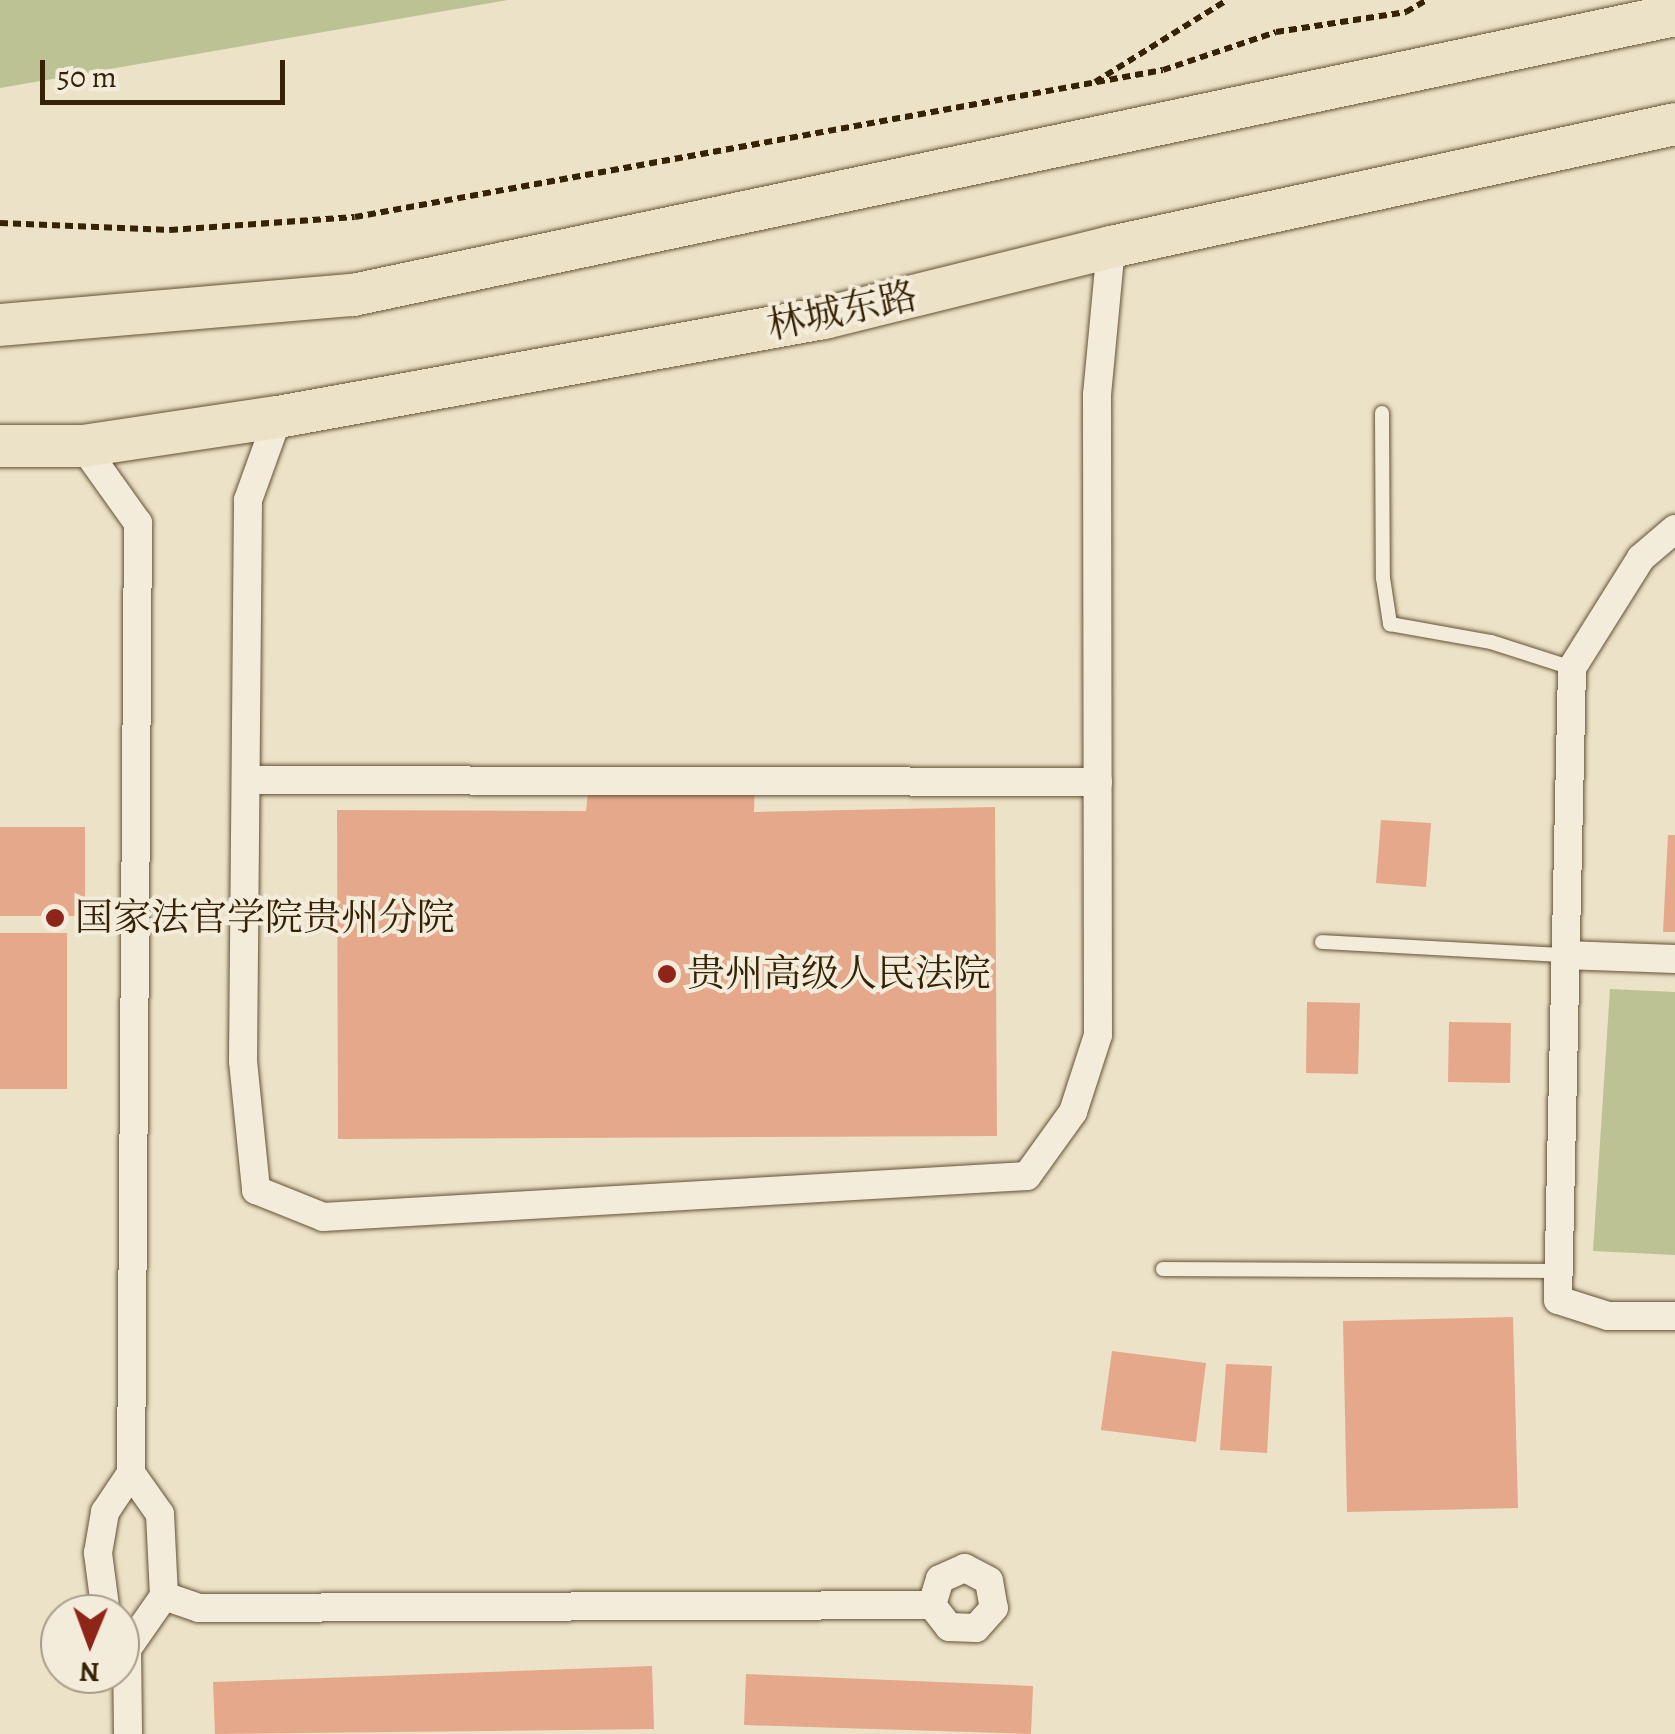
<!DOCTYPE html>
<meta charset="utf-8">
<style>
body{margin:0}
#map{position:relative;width:1675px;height:1734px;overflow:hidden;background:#ece2c8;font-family:Alegreya,"Noto Serif SC",serif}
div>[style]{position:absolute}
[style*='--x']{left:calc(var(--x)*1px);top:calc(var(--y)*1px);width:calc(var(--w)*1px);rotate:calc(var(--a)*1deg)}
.green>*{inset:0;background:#bcc293}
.building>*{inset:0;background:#e5a88b}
.path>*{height:6px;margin-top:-3px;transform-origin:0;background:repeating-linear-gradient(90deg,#362306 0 8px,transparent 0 13px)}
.roads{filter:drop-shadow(0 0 2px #645336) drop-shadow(0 0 2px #645336)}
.service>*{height:14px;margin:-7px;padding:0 7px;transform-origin:7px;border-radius:7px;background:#f3ecdb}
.minor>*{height:28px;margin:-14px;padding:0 14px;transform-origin:14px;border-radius:14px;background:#f3ecdb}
.primary>*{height:42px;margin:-21px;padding:0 21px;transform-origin:21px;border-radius:21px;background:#ece2c8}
.dots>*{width:28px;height:28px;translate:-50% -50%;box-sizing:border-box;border:5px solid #f3ecdb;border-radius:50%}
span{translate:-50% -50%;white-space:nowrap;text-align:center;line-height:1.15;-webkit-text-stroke:8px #f3ecdb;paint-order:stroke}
.street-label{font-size:38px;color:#362306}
.poi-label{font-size:38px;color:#362306}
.left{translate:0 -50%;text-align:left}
.north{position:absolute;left:40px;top:1594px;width:100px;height:100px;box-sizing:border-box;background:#f3ecdb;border:2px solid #a79c86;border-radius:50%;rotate:181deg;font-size:28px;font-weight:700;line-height:40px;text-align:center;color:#362306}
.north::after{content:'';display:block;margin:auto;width:35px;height:45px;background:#8f2418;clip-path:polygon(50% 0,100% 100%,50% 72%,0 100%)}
.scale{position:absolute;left:40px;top:60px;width:245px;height:45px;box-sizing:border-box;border:5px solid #362306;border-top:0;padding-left:12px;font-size:30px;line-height:35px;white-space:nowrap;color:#362306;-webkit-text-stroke:8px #f3ecdb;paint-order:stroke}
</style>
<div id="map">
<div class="green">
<i style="clip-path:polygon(0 0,508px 0,0 88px)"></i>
<i style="clip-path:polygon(1610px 989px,1675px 992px,1675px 1255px,1593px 1251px)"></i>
</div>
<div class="building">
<i style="clip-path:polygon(590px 774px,755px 776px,754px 812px,995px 807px,997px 1136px,338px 1139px,337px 810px,586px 811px)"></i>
<i style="clip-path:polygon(1381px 820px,1431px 823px,1426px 887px,1376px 883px)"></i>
<i style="clip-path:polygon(0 827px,85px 827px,85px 916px,0 916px)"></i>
<i style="clip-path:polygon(1668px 835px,1675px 835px,1675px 932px,1663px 932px)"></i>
<i style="clip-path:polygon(0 933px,67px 933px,67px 1089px,0 1089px)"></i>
<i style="clip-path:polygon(1307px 1002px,1360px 1003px,1358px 1074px,1306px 1073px)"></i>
<i style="clip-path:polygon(1449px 1022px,1511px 1023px,1510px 1083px,1448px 1082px)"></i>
<i style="clip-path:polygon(1513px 1317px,1518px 1508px,1347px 1512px,1343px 1321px)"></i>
<i style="clip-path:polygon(1112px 1351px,1206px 1363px,1196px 1442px,1101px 1430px)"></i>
<i style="clip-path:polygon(1226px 1364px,1272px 1366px,1267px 1453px,1220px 1450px)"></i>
<i style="clip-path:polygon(652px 1666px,654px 1729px,215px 1734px,213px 1682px)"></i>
<i style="clip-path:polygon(746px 1674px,1033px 1686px,1031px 1734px,744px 1725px)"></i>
</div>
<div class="path">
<i style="--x:1095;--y:82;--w:155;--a:-31.8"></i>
<i style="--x:0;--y:223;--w:170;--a:2.4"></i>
<i style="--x:170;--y:230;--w:185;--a:-4"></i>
<i style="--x:355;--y:217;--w:821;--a:-10.31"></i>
<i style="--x:1163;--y:70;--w:119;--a:-18.6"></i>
<i style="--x:1276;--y:32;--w:132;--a:-8.7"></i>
<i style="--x:1406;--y:12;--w:24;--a:-30"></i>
</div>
<div class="roads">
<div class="service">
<i style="--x:1382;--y:413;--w:165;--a:89.7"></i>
<i style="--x:1383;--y:578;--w:47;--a:81.3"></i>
<i style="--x:1390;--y:624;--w:103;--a:10.1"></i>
<i style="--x:1491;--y:642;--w:85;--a:17.8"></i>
<i style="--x:1322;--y:942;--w:242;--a:3.1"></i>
<i style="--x:1163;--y:1269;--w:396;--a:0.3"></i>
</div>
<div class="minor">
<i style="--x:278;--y:417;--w:88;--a:109.9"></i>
<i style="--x:248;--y:500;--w:561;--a:90.51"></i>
<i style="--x:243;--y:1061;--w:130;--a:84.2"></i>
<i style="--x:256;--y:1190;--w:72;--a:21.9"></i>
<i style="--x:323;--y:1217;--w:705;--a:-3.33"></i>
<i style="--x:1027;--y:1176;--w:79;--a:-54.3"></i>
<i style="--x:1073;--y:1112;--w:81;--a:-72"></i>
<i style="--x:1098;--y:1035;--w:640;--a:-90.09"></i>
<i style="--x:1097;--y:395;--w:149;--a:-84.6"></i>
<i style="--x:83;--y:446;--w:95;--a:54.5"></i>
<i style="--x:138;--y:523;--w:950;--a:90.42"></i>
<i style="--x:1675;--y:529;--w:45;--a:139.5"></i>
<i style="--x:1641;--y:558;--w:130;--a:122.1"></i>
<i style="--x:1572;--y:668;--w:632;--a:91.27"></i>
<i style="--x:1558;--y:1300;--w:52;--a:17.7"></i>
<i style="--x:1608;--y:1316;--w:67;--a:0"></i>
<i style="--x:246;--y:780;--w:852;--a:0.13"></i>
<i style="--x:1564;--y:955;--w:111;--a:2.1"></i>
<i style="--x:965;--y:1568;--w:27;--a:28"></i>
<i style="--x:989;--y:1581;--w:27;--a:80"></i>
<i style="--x:994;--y:1608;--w:27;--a:132"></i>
<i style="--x:976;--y:1628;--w:27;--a:-178"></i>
<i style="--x:949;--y:1627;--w:28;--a:-128"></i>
<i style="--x:932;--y:1605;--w:27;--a:-73"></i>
<i style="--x:940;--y:1579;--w:27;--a:-24"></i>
<i style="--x:164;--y:1596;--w:37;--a:19"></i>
<i style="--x:199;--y:1608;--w:733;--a:-0.23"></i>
<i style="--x:106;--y:1614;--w:62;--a:-97.5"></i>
<i style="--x:98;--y:1553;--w:42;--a:-80.3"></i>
<i style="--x:105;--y:1512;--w:47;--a:-56.3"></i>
<i style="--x:131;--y:1473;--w:50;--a:54.7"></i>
<i style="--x:160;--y:1514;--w:82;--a:87.2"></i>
<i style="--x:164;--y:1596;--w:65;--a:124.9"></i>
<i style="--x:120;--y:1637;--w:14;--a:60"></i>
<i style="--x:127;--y:1649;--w:85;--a:89.3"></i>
</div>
<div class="primary">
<i style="--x:0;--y:325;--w:354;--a:-4.9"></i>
<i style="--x:353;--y:295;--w:1351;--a:-11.96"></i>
<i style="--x:0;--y:446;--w:83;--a:0"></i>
<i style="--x:83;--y:446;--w:197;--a:-8.5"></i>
<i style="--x:278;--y:417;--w:555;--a:-10.28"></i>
<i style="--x:824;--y:318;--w:296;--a:-13.9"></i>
<i style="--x:1111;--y:247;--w:577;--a:-12.3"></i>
</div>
</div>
<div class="dots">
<i style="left:55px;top:918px;background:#8f2418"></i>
<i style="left:667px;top:974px;background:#8f2418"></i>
</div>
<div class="street-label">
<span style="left:842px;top:311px;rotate:-12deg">林城东路</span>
</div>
<div class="poi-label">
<span class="left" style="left:75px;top:918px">国家法官学院贵州分院</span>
<span class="left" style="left:687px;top:974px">贵州高级人民法院</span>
</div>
<div class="north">N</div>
<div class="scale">50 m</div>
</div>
